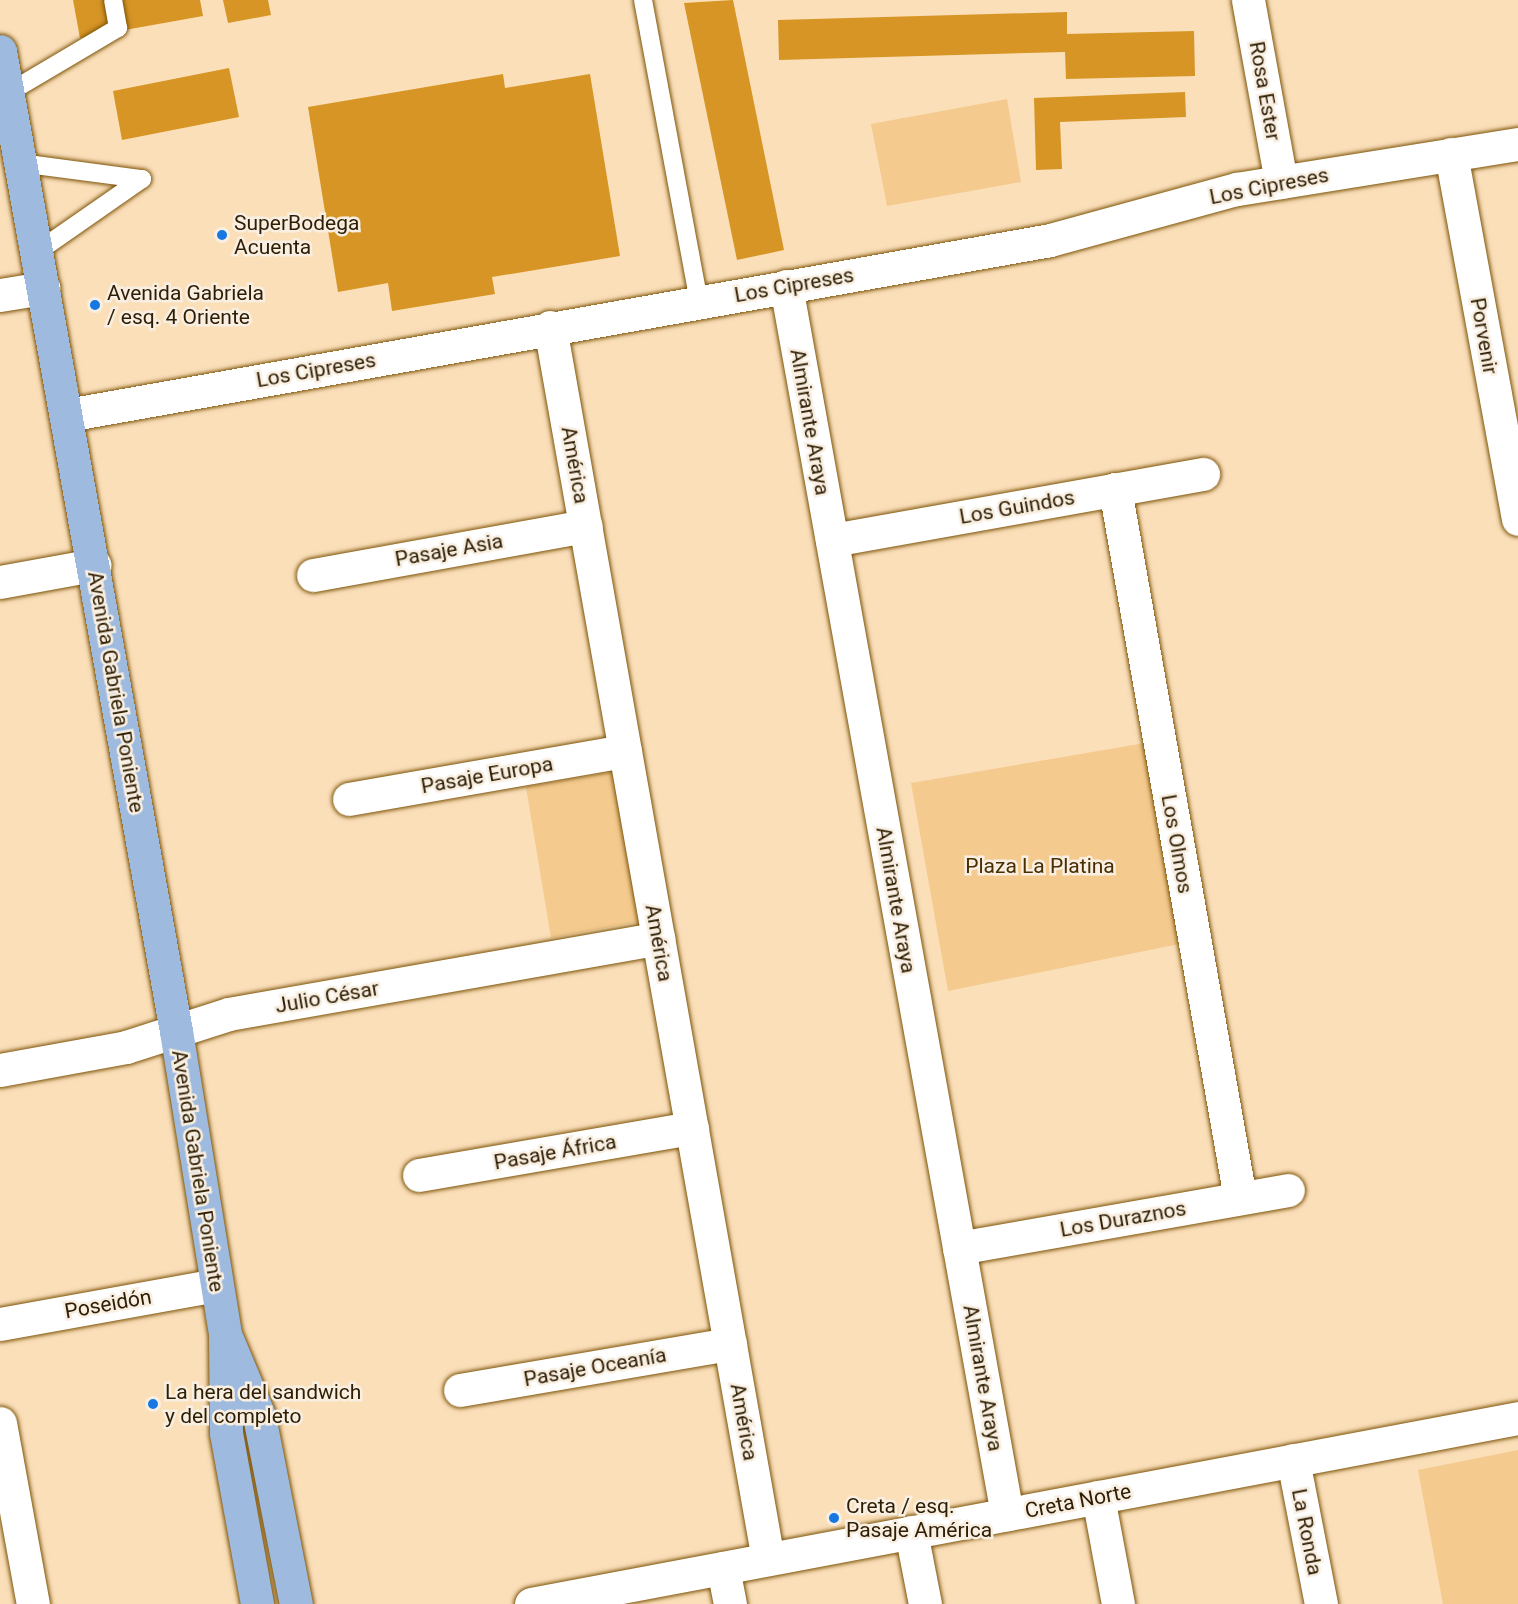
<!DOCTYPE html>
<meta charset="utf-8">
<style>
body{margin:0}
#map{position:relative;width:1518px;height:1604px;overflow:hidden;background:#fbdfb9;font-family:Roboto,sans-serif}
div>[style]{position:absolute}
[style*='--x']{left:calc(var(--x)*1px);top:calc(var(--y)*1px);width:calc(var(--w)*1px);rotate:calc(var(--a)*1deg)}
.green>*{inset:0;background:#f4ca8f}
.building>*{inset:0;background:#d69525}
.roads{filter:drop-shadow(0 0 2px #7d5409) drop-shadow(0 0 2px #7d5409)}
.lane>*{height:18px;margin:-9px;padding:0 9px;transform-origin:9px;border-radius:9px;background:#fff}
.street>*{height:33px;margin:-16.5px;padding:0 16.5px;transform-origin:16.5px;border-radius:16.5px;background:#fff}
.secondary>*{height:33px;margin:-16.5px;padding:0 16.5px;transform-origin:16.5px;border-radius:16.5px;background:#fff}
.primary>*{height:33px;margin:-16.5px;padding:0 16.5px;transform-origin:16.5px;border-radius:16.5px;background:#9ebade}
.dots>*{width:16px;height:16px;translate:-50% -50%;box-sizing:border-box;border:3px solid #f8efe2;border-radius:50%}
span{translate:-50% -50%;white-space:nowrap;text-align:center;line-height:1.15;-webkit-text-stroke:5px #f8efe2;paint-order:stroke}
.street-label{font-size:21px;color:#2e1d02}
.poi-label{font-size:21px;color:#2e1d02}
.left{translate:0 -50%;text-align:left}
.park-label{font-size:21px;color:#482e01}
</style>
<div id="map">
<div class="green">
<i style="clip-path:polygon(1007px 99px,1021px 182px,887px 206px,871px 124px)"></i>
<i style="clip-path:polygon(1145px 743px,1179px 944px,948px 991px,911px 783px)"></i>
<i style="clip-path:polygon(618px 771px,643px 921px,551px 938px,526px 787px)"></i>
<i style="clip-path:polygon(1518px 1450px,1518px 1604px,1443px 1604px,1418px 1470px)"></i>
</div>
<div class="building">
<i style="clip-path:polygon(73px 0,200px 0,203px 16px,80px 38px)"></i>
<i style="clip-path:polygon(223px 0,268px 0,271px 15px,228px 23px)"></i>
<i style="clip-path:polygon(733px 0,784px 250px,737px 260px,684px 3px)"></i>
<i style="clip-path:polygon(1067px 12px,1067px 34px,1194px 31px,1195px 76px,1066px 79px,1065px 52px,779px 60px,778px 20px)"></i>
<i style="clip-path:polygon(229px 68px,239px 117px,122px 140px,113px 91px)"></i>
<i style="clip-path:polygon(503px 74px,505px 88px,590px 74px,620px 256px,492px 277px,495px 294px,392px 311px,388px 283px,338px 292px,308px 107px)"></i>
<i style="clip-path:polygon(1185px 92px,1186px 117px,1060px 122px,1062px 169px,1036px 170px,1034px 98px)"></i>
</div>
<div class="roads">
<div class="lane">
<i style="--x:643;--y:0;--w:306;--a:79.5"></i>
<i style="--x:8;--y:93;--w:128;--a:-30.6"></i>
<i style="--x:118;--y:28;--w:28;--a:-100"></i>
<i style="--x:20;--y:163;--w:123;--a:7.5"></i>
<i style="--x:37;--y:252;--w:128;--a:-34.8"></i>
</div>
<div class="street">
<i style="--x:1248;--y:0;--w:185;--a:79.7"></i>
<i style="--x:1451;--y:154;--w:371;--a:79.6"></i>
<i style="--x:786;--y:286;--w:1248;--a:79.8"></i>
<i style="--x:0;--y:295;--w:44;--a:-9.2"></i>
<i style="--x:550;--y:327;--w:1251;--a:79.97"></i>
<i style="--x:67;--y:415;--w:998;--a:-10.09"></i>
<i style="--x:1050;--y:240;--w:194;--a:-15.3"></i>
<i style="--x:1237;--y:189;--w:285;--a:-9.1"></i>
<i style="--x:1115;--y:489;--w:720;--a:80"></i>
<i style="--x:832;--y:540;--w:377;--a:-10.1"></i>
<i style="--x:313;--y:575;--w:277;--a:-10.2"></i>
<i style="--x:0;--y:582;--w:96;--a:-10.3"></i>
<i style="--x:349;--y:799;--w:280;--a:-9.9"></i>
<i style="--x:0;--y:1070;--w:128;--a:-10.3"></i>
<i style="--x:126;--y:1047;--w:108;--a:-17.8"></i>
<i style="--x:229;--y:1014;--w:436;--a:-10"></i>
<i style="--x:419;--y:1175;--w:277;--a:-9.8"></i>
<i style="--x:959;--y:1248;--w:334;--a:-10"></i>
<i style="--x:0;--y:1324;--w:219;--a:-10.2"></i>
<i style="--x:460;--y:1390;--w:274;--a:-9.7"></i>
<i style="--x:0;--y:1423;--w:184;--a:79.7"></i>
<i style="--x:1293;--y:1460;--w:147;--a:79"></i>
<i style="--x:1098;--y:1497;--w:109;--a:79.4"></i>
<i style="--x:911;--y:1532;--w:73;--a:79"></i>
<i style="--x:723;--y:1568;--w:37;--a:79"></i>
</div>
<div class="secondary">
<i style="--x:531;--y:1604;--w:1004;--a:-10.67"></i>
</div>
<div class="primary">
<i style="--x:0;--y:51;--w:996;--a:79.82"></i>
<i style="--x:176;--y:1031;--w:308;--a:80.8"></i>
<i style="--x:225;--y:1335;--w:98;--a:89.4"></i>
<i style="--x:226;--y:1433;--w:174;--a:79.7"></i>
<i style="--x:227;--y:1339;--w:83;--a:67.4"></i>
<i style="--x:259;--y:1416;--w:192;--a:78.9"></i>
</div>
</div>
<div class="dots">
<i style="left:222px;top:235px;background:#1778e1"></i>
<i style="left:95px;top:305px;background:#1778e1"></i>
<i style="left:153px;top:1404px;background:#1778e1"></i>
<i style="left:834px;top:1518px;background:#1778e1"></i>
</div>
<div class="street-label">
<span style="left:1265px;top:91px;rotate:80deg">Rosa Ester</span>
<span style="left:1269px;top:186px;rotate:-11deg">Los Cipreses</span>
<span style="left:794px;top:285px;rotate:-10deg">Los Cipreses</span>
<span style="left:1484px;top:336px;rotate:80deg">Porvenir</span>
<span style="left:316px;top:370px;rotate:-10deg">Los Cipreses</span>
<span style="left:810px;top:422px;rotate:80deg">Almirante Araya</span>
<span style="left:575px;top:465px;rotate:80deg">América</span>
<span style="left:1017px;top:507px;rotate:-10deg">Los Guindos</span>
<span style="left:449px;top:550px;rotate:-10deg">Pasaje Asia</span>
<span style="left:116px;top:692px;rotate:80deg">Avenida Gabriela Poniente</span>
<span style="left:487px;top:775px;rotate:-10deg">Pasaje Europa</span>
<span style="left:1177px;top:844px;rotate:80deg">Los Olmos</span>
<span style="left:896px;top:900px;rotate:80deg">Almirante Araya</span>
<span style="left:659px;top:943px;rotate:80deg">América</span>
<span style="left:327px;top:997px;rotate:-10deg">Julio César</span>
<span style="left:555px;top:1152px;rotate:-10deg">Pasaje África</span>
<span style="left:198px;top:1171px;rotate:81deg">Avenida Gabriela Poniente</span>
<span style="left:1123px;top:1219px;rotate:-10deg">Los Duraznos</span>
<span style="left:108px;top:1304px;rotate:-10deg">Poseidón</span>
<span style="left:595px;top:1367px;rotate:-10deg">Pasaje Oceanía</span>
<span style="left:983px;top:1378px;rotate:80deg">Almirante Araya</span>
<span style="left:744px;top:1422px;rotate:80deg">América</span>
<span style="left:1078px;top:1501px;rotate:-11deg">Creta Norte</span>
<span style="left:1307px;top:1532px;rotate:79deg">La Ronda</span>
</div>
<div class="poi-label">
<span class="left" style="left:234px;top:235px">SuperBodega<br>Acuenta</span>
<span class="left" style="left:107px;top:305px">Avenida Gabriela<br>/ esq. 4 Oriente</span>
<span class="left" style="left:165px;top:1404px">La hera del sandwich<br>y del completo</span>
<span class="left" style="left:846px;top:1518px">Creta / esq.<br>Pasaje América</span>
</div>
<div class="park-label">
<span style="left:1040px;top:866px">Plaza La Platina</span>
</div>
</div>
